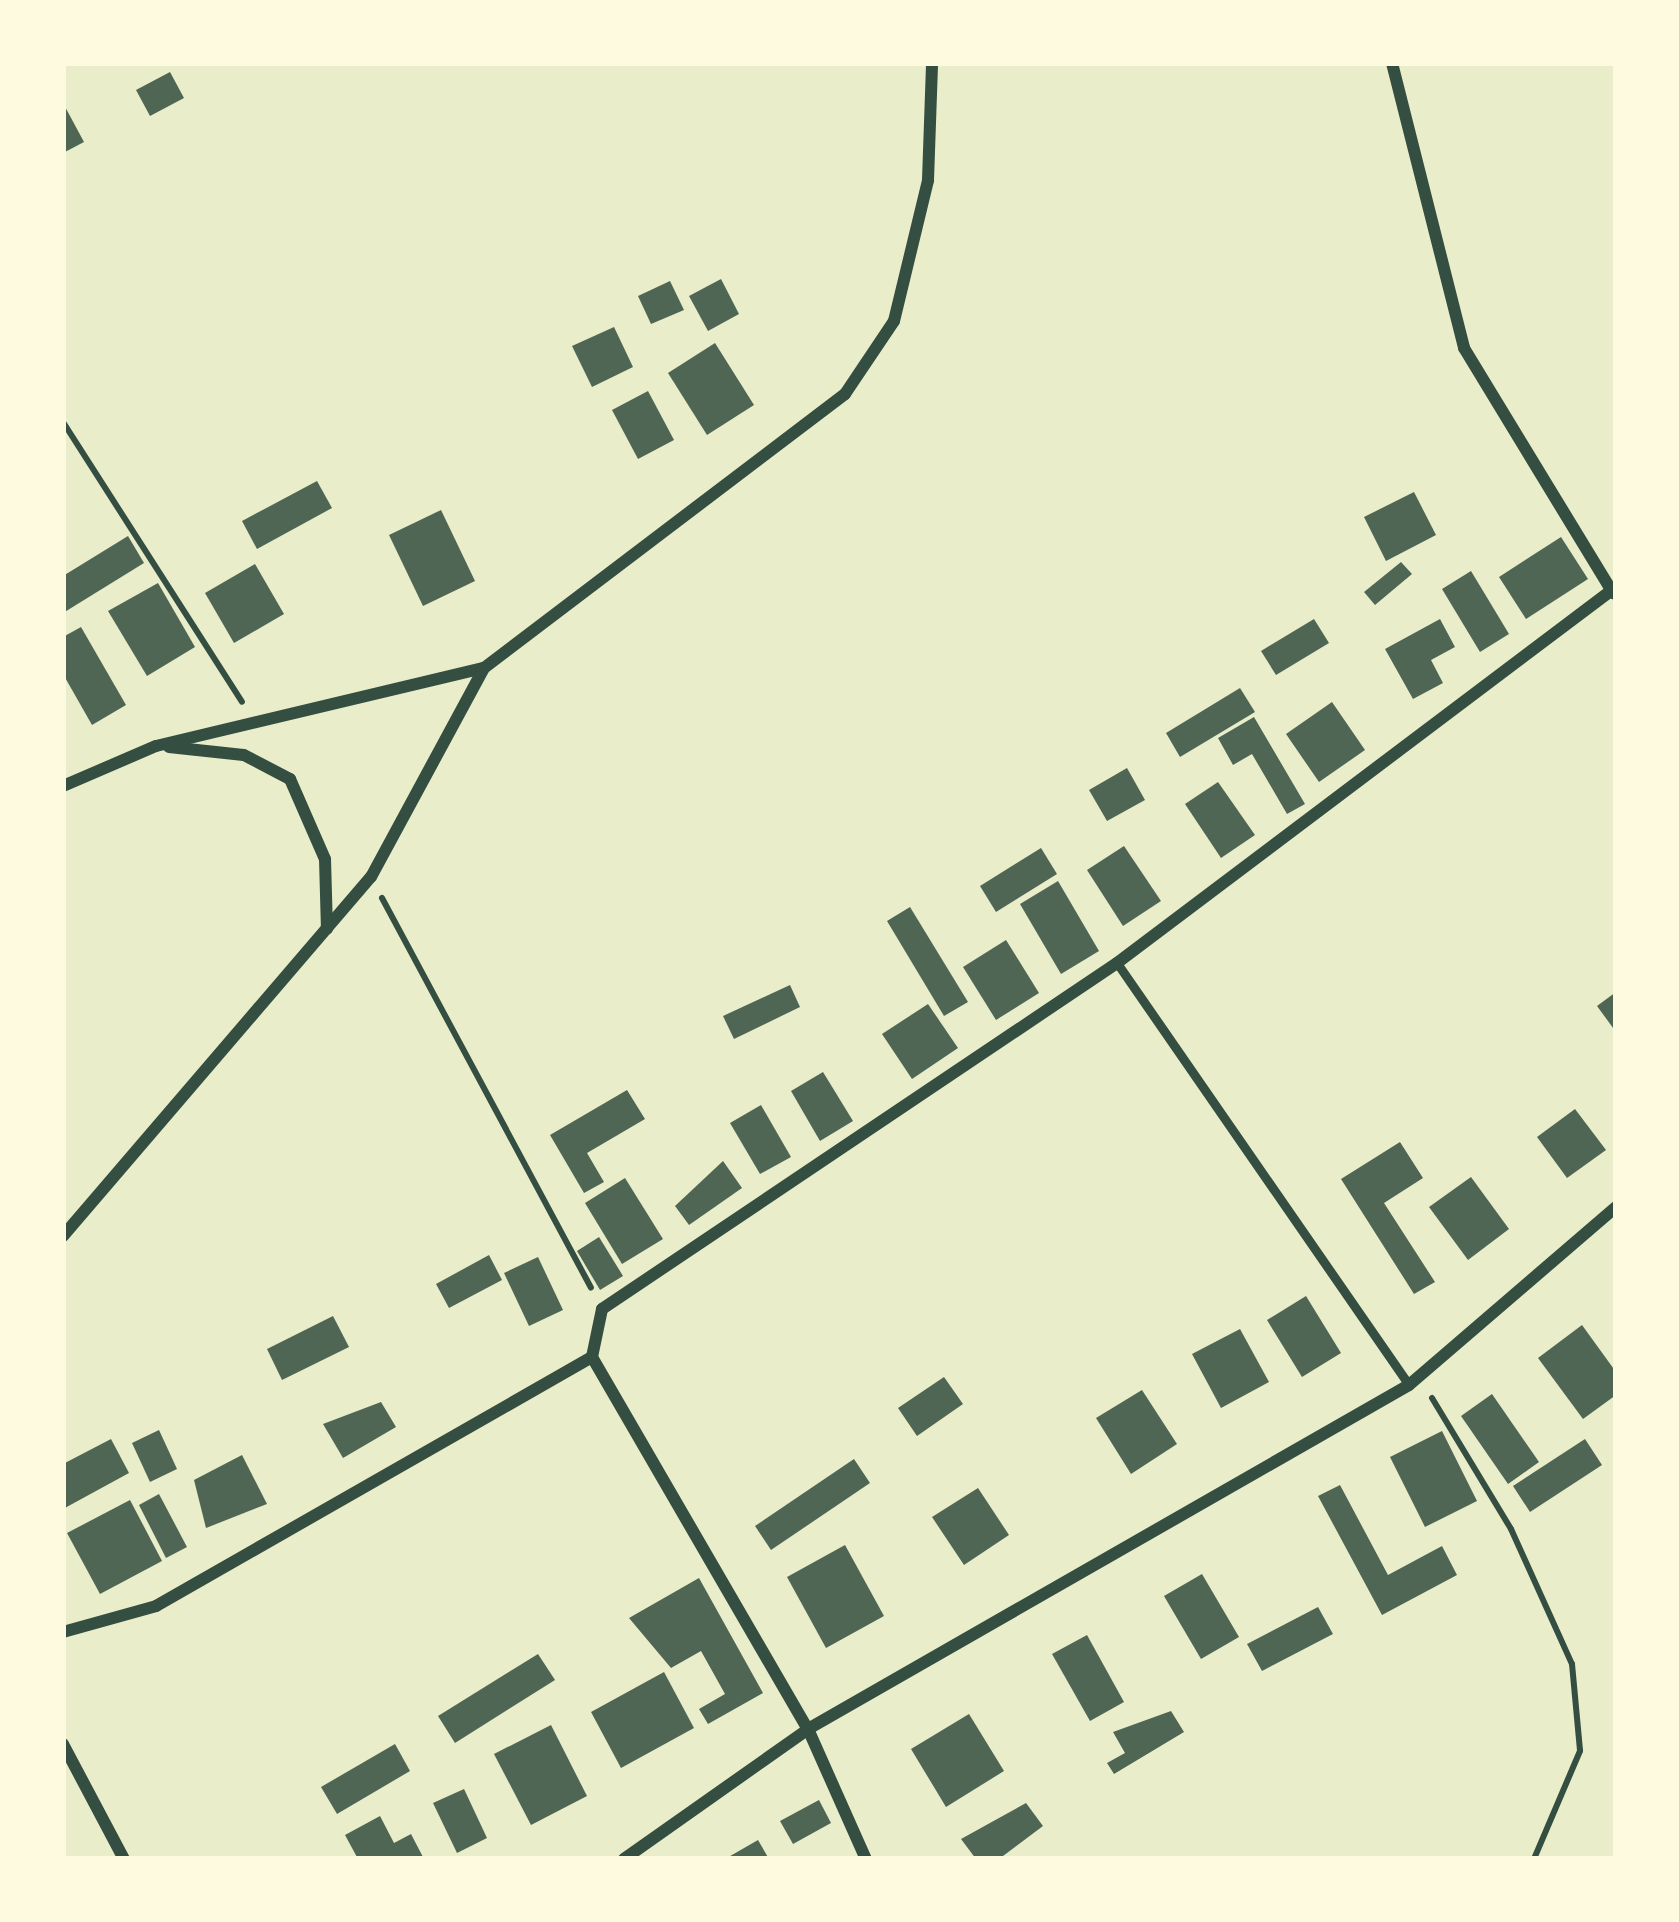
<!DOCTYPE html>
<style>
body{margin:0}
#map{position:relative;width:1679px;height:1922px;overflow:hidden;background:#e9edc9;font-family:"PT Sans",sans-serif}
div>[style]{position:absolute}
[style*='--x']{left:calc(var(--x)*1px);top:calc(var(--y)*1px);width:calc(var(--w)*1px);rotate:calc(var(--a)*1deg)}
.building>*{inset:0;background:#4f6655}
.path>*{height:6px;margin:-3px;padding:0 3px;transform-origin:3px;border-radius:3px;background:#344e41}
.service>*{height:9px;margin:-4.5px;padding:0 4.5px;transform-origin:4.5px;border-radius:4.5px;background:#344e41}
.minor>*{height:12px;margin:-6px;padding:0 6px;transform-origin:6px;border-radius:6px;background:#344e41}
span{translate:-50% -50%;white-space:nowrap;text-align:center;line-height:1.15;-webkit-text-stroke:12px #fefae0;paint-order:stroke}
.frame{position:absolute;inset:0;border:66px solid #fefae0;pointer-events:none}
</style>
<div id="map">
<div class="building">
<i style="clip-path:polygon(170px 72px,184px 98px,150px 116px,136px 90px)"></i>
<i style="clip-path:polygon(63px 103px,84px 142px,63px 153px)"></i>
<i style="clip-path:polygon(721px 279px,739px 314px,708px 331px,689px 296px)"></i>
<i style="clip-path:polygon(670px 281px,684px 310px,651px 324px,638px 296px)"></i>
<i style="clip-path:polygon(614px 327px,633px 367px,592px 387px,572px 346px)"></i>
<i style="clip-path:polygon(715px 343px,754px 405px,707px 435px,668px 373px)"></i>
<i style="clip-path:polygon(648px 391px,674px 440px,638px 459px,612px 410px)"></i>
<i style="clip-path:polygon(317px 481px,332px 508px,257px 549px,242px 521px)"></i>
<i style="clip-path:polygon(1414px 492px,1436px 535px,1386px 561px,1364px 517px)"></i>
<i style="clip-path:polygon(441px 510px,475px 581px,423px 606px,389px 535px)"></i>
<i style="clip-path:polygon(128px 536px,144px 563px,63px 613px,63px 576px)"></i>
<i style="clip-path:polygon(1561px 537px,1588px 579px,1526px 619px,1499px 577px)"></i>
<i style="clip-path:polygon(1401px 562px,1412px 574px,1375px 605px,1364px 592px)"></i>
<i style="clip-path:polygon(255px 564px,284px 614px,234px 643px,205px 593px)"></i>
<i style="clip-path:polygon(1471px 571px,1509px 634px,1480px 652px,1442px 589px)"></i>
<i style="clip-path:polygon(158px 583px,195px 647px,147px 676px,108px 611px)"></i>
<i style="clip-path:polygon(1314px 619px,1329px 643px,1276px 675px,1261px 651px)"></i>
<i style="clip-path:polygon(1440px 619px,1455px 647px,1431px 660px,1443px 683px,1413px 699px,1385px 649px)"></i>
<i style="clip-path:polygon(81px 627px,126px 705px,92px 725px,63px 674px,63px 637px)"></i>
<i style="clip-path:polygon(1240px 688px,1255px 712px,1180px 757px,1166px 733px)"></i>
<i style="clip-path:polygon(1332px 702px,1365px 750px,1319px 782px,1286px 734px)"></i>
<i style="clip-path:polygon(1254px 717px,1305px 804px,1287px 814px,1252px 754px,1233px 765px,1218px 738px)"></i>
<i style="clip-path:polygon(1127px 768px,1145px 800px,1107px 821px,1089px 790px)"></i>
<i style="clip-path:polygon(1218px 782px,1255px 835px,1221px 858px,1185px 804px)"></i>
<i style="clip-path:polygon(1124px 846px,1161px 901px,1123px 926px,1087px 870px)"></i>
<i style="clip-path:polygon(1041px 848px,1057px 874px,996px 912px,980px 886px)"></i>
<i style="clip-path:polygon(1058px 881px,1099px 951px,1061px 974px,1020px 904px)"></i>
<i style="clip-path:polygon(910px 907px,968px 1002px,944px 1016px,887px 921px)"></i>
<i style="clip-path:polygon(1006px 940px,1039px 993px,996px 1020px,963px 967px)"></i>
<i style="clip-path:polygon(790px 985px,800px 1007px,734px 1039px,723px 1016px)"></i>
<i style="clip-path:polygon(1616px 992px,1616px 1032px,1597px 1006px)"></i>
<i style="clip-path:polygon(928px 1004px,958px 1048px,912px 1079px,882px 1034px)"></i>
<i style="clip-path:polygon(823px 1072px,853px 1121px,820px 1141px,791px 1091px)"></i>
<i style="clip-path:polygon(627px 1090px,645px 1119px,587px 1153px,604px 1182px,584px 1193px,550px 1135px)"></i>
<i style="clip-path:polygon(761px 1105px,791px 1157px,760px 1174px,730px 1123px)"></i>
<i style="clip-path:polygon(1575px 1109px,1606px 1150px,1567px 1178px,1537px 1137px)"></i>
<i style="clip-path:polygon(1400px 1142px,1423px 1178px,1384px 1203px,1435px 1282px,1414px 1294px,1341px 1179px)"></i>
<i style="clip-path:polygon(723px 1161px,742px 1188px,689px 1225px,675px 1206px)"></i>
<i style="clip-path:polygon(1471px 1177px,1509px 1229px,1468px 1260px,1429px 1207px)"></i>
<i style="clip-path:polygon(625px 1178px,663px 1239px,622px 1264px,585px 1203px)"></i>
<i style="clip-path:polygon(599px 1237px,623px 1276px,600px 1290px,577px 1251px)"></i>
<i style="clip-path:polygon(489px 1255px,502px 1280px,449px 1308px,436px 1284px)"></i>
<i style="clip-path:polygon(538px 1257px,563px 1310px,529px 1326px,504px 1273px)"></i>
<i style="clip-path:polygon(1306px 1296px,1341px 1353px,1302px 1377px,1267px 1320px)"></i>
<i style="clip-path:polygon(333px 1316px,349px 1347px,282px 1380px,267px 1349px)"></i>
<i style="clip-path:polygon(1582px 1325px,1616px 1372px,1616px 1395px,1583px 1419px,1538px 1358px)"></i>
<i style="clip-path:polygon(1240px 1329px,1269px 1382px,1221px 1408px,1192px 1354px)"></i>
<i style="clip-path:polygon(944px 1377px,963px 1404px,917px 1436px,898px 1408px)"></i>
<i style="clip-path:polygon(1142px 1390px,1177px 1444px,1131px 1474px,1096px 1418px)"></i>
<i style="clip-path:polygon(1492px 1394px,1539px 1462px,1508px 1484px,1461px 1416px)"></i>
<i style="clip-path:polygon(381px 1402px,396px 1427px,343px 1458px,323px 1424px)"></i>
<i style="clip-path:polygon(159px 1430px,177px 1469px,150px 1482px,132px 1443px)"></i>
<i style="clip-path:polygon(1442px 1431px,1477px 1501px,1425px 1527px,1390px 1457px)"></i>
<i style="clip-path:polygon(111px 1439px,129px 1473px,63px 1509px,63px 1464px)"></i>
<i style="clip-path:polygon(1585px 1439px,1602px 1465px,1530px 1512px,1513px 1486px)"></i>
<i style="clip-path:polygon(242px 1455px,267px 1504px,206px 1528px,194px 1480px)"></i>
<i style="clip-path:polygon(854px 1459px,870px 1483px,771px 1550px,755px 1526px)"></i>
<i style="clip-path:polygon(1340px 1485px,1388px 1575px,1442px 1546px,1457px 1575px,1382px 1615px,1318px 1496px)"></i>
<i style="clip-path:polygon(978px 1488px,1009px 1535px,964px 1565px,932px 1517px)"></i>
<i style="clip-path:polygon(159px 1494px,187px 1547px,166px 1558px,139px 1505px)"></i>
<i style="clip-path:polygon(130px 1500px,162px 1561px,100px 1594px,67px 1533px)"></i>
<i style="clip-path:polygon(845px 1545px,884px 1616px,826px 1648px,787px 1577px)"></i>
<i style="clip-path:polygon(1202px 1574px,1239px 1637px,1201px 1659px,1164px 1596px)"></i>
<i style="clip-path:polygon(699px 1578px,763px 1693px,708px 1724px,699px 1709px,725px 1694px,701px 1651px,671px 1668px,629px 1618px)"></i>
<i style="clip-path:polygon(1318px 1607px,1333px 1634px,1262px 1671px,1247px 1644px)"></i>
<i style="clip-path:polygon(1087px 1635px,1124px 1702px,1090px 1721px,1052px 1654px)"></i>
<i style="clip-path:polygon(538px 1654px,555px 1680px,455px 1743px,438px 1716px)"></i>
<i style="clip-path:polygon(664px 1672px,694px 1728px,621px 1768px,591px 1712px)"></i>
<i style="clip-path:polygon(1171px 1711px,1184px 1732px,1114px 1774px,1107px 1763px,1125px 1753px,1113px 1732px)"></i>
<i style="clip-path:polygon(969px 1714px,1004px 1771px,946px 1807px,911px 1749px)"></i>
<i style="clip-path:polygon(551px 1725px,587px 1796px,531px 1825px,494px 1754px)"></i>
<i style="clip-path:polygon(395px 1744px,410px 1771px,337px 1814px,321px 1787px)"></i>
<i style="clip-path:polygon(464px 1789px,487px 1838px,457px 1853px,433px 1803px)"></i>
<i style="clip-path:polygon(819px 1800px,831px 1823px,793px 1844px,780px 1821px)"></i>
<i style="clip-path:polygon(1026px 1803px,1043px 1826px,999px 1859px,976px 1859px,961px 1839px)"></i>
<i style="clip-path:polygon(380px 1816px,394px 1843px,411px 1834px,424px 1859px,358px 1859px,345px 1835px)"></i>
<i style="clip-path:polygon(758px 1840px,769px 1859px,725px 1859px)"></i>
</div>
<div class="path">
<i style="--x:63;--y:422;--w:332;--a:57.4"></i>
<i style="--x:382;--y:898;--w:442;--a:61.8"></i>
<i style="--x:1432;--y:1398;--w:153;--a:58.9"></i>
<i style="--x:1511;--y:1529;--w:148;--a:65.7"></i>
<i style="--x:1572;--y:1664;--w:87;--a:84.7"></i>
<i style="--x:1580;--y:1751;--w:117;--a:113.1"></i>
</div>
<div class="service">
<i style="--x:1117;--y:963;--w:513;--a:55.32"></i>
</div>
<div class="minor">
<i style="--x:1392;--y:63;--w:294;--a:75.8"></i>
<i style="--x:1464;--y:348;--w:287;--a:58.7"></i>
<i style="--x:169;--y:747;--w:75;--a:6.1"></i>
<i style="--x:244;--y:755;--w:52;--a:27.6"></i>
<i style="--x:290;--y:779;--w:87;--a:66.4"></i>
<i style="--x:325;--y:859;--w:70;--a:88.4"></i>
<i style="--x:63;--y:786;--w:101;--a:-23.3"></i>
<i style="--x:156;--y:746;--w:337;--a:-13.4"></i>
<i style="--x:484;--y:668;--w:453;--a:-37.2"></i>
<i style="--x:845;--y:394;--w:88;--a:-56.1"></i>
<i style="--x:894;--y:321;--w:145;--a:-76.4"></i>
<i style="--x:928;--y:180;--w:117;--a:-88"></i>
<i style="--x:63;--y:1236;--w:473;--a:-49.4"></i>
<i style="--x:371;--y:877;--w:238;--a:-61.6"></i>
<i style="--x:592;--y:1357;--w:430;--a:59.9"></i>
<i style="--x:808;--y:1729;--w:142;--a:66"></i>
<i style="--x:63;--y:1632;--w:97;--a:-15.6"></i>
<i style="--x:156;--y:1606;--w:502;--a:-29.73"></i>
<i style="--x:592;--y:1357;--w:49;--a:-78.2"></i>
<i style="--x:602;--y:1309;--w:620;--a:-33.89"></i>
<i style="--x:1117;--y:963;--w:625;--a:-37"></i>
<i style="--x:63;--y:1744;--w:130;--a:62.1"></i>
<i style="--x:624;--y:1859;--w:225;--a:-35.2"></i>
<i style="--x:808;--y:1729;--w:692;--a:-29.79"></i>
<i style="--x:1409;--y:1385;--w:273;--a:-40.7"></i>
</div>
<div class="frame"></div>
</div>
